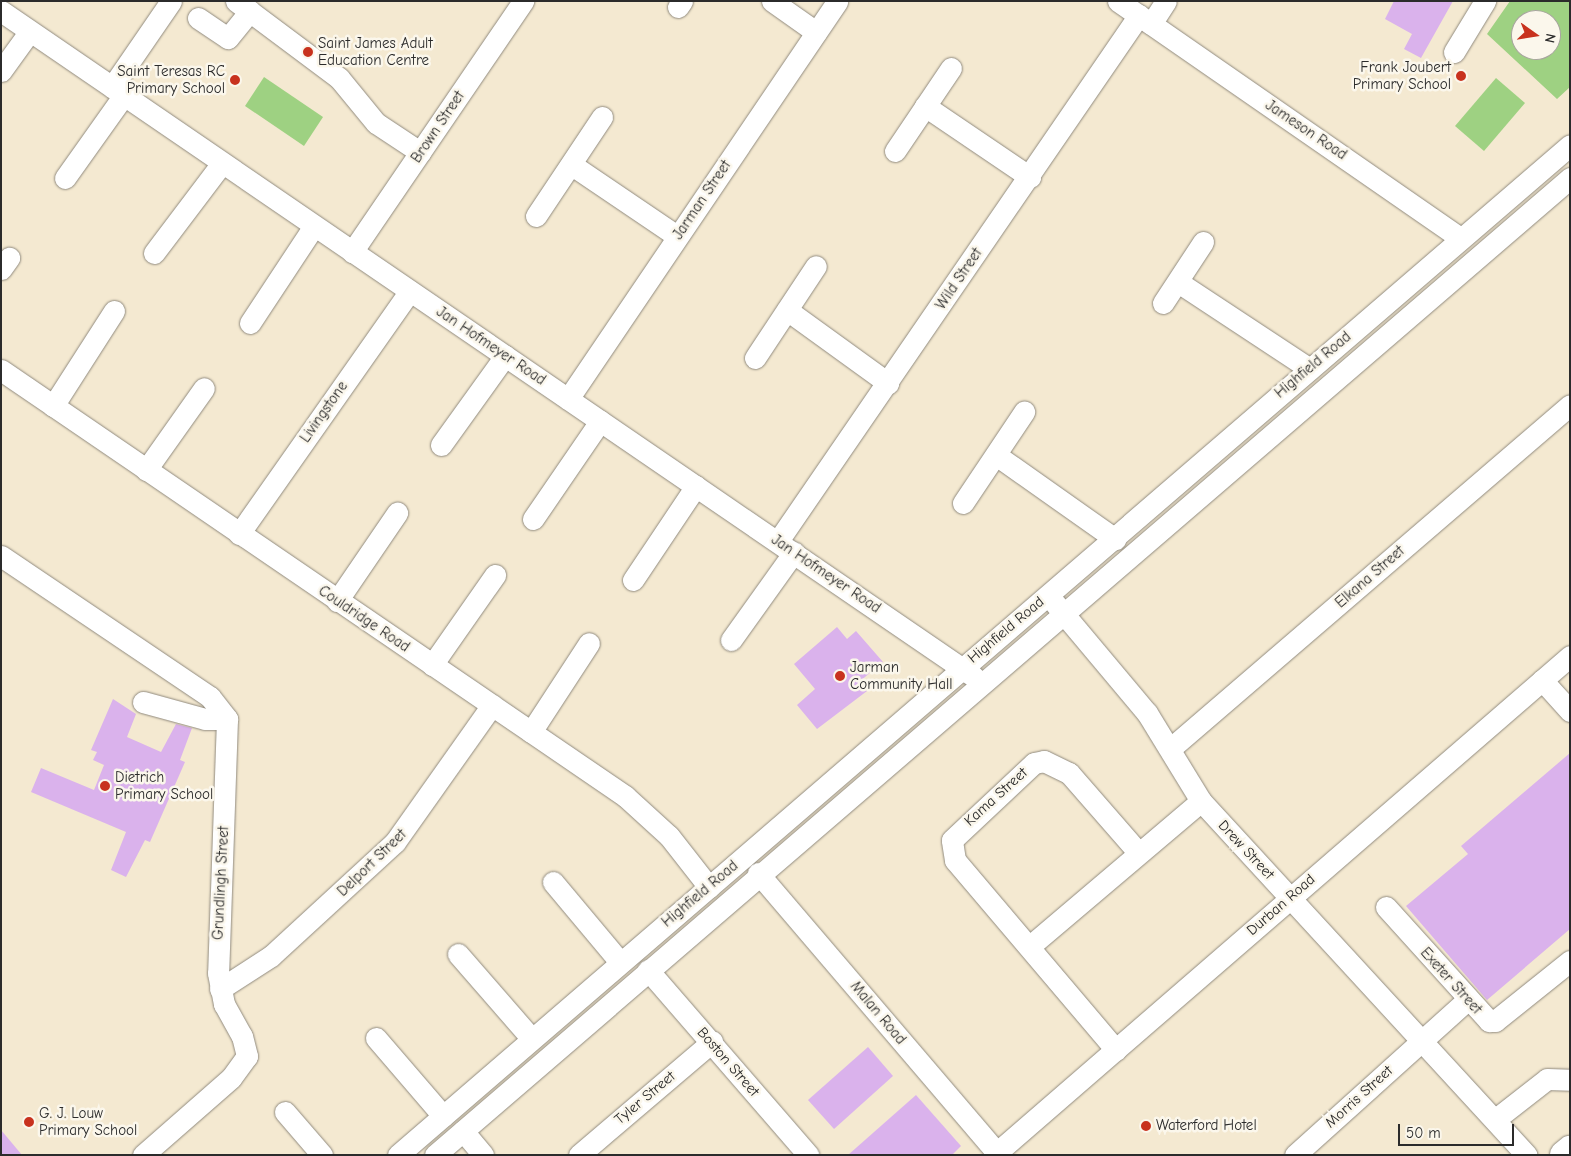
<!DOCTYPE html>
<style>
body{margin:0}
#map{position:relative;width:1571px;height:1156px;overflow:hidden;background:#f4e9d1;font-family:"Comic Neue",sans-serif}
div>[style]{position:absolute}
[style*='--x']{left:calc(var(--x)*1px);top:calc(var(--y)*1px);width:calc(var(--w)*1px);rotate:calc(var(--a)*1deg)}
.green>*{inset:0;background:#9ed182}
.building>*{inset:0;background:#dab2ec}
.roads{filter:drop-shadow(0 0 1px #908a7e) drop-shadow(0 0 1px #908a7e)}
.minor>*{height:21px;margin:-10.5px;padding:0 10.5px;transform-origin:10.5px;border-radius:10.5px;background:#fff}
.major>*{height:28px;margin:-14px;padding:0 14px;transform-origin:14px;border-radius:14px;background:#fff}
.dots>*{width:14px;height:14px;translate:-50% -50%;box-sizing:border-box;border:2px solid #fbf7ec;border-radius:50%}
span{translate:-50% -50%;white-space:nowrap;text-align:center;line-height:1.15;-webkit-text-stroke:5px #fbf7ec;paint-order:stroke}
.poi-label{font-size:15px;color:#2b2b2b}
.left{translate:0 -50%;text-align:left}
.right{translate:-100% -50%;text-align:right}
.street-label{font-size:15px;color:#2b2b2b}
.frame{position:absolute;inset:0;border:2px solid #2b2b2b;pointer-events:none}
.north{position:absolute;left:1511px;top:10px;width:50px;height:50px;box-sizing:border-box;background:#fbf7ec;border:1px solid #a8a59f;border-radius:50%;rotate:103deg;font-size:14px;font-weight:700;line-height:20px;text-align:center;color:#2b2b2b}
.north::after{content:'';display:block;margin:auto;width:18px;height:22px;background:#c8321e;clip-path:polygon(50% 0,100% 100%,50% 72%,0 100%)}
.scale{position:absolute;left:1398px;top:1124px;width:116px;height:22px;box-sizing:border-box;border:2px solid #2b2b2b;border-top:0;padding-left:6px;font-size:15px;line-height:18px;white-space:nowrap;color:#2b2b2b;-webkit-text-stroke:4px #fbf7ec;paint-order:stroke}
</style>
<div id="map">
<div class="green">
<i style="clip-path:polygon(evenodd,1510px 1px,1570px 1px,1570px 87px,1557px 99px,1487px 34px,1510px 1px,1521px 20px,1551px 20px,1551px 50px,1521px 50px,1521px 20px)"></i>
<i style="clip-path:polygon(264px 77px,323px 117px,304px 146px,245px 106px)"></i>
<i style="clip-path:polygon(1496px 78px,1525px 103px,1484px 151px,1455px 126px)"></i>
</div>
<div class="building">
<i style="clip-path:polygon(1394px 1px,1453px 1px,1421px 58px,1404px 49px,1412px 34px,1385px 19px)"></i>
<i style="clip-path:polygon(837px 627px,847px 639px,856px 631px,883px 662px,859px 682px,867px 691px,817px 729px,797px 705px,815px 689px,794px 664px)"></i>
<i style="clip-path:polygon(113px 699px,136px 714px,127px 737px,161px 752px,176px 724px,192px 728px,180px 760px,185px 762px,150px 842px,145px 840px,126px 877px,111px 870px,126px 832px,31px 792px,41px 768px,94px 790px,104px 765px,93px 760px,97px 752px,91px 750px)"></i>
<i style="clip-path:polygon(1570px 753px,1570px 929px,1487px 1000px,1406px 906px,1468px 854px,1461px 846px)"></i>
<i style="clip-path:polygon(868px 1047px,893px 1076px,834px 1129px,808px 1100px)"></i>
<i style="clip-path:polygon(916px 1095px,961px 1146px,952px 1155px,848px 1155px)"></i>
<i style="clip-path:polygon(1px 1130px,22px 1155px,1px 1155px)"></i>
</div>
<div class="roads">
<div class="minor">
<i style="--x:236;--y:1;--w:129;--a:36.8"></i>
<i style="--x:339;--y:78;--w:58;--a:50.6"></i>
<i style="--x:376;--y:123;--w:53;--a:33.4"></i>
<i style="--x:772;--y:1;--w:54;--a:35.2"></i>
<i style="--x:1118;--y:1;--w:416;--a:34.7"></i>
<i style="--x:678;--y:7;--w:7;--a:-56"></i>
<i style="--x:1;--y:11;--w:1178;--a:34.38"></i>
<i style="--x:198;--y:18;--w:36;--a:34"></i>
<i style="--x:228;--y:38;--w:35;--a:-51"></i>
<i style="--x:1151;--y:24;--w:27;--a:-57"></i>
<i style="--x:1454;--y:52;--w:60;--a:-58.7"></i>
<i style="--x:1;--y:71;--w:49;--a:-54.1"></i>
<i style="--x:112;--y:87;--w:104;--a:-55.5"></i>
<i style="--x:925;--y:106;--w:127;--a:34.1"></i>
<i style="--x:895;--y:151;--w:100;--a:-56"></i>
<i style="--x:572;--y:165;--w:127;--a:34.1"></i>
<i style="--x:65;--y:178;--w:102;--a:-54.6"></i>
<i style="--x:536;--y:216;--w:119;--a:-56.3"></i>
<i style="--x:352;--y:252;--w:304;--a:-55.7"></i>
<i style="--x:154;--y:253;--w:113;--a:-52.9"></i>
<i style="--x:1;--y:269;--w:14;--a:-54"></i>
<i style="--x:1178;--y:282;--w:158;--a:33.4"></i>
<i style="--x:1163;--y:303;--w:73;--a:-56.7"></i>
<i style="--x:787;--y:310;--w:125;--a:35.9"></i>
<i style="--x:250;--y:323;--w:116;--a:-56.6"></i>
<i style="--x:755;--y:358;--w:110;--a:-56.5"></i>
<i style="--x:1;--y:370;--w:756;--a:34.32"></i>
<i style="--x:625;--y:796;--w:59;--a:42.3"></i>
<i style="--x:669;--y:836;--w:65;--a:51.9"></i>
<i style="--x:568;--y:399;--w:480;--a:-55.9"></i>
<i style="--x:53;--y:406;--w:113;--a:-57.3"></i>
<i style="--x:441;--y:445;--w:110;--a:-54.3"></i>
<i style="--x:996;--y:455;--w:146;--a:35.2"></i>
<i style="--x:146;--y:470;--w:100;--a:-54.7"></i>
<i style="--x:963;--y:503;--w:110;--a:-56.2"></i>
<i style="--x:533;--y:519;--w:119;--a:-55.6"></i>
<i style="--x:239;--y:534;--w:297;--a:-54.9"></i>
<i style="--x:778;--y:541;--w:638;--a:-55.54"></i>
<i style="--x:1;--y:556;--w:252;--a:34"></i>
<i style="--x:210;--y:697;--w:28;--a:52"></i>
<i style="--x:227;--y:719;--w:254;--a:92"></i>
<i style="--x:218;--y:973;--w:32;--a:79"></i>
<i style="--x:224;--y:1004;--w:37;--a:61"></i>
<i style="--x:242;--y:1036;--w:21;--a:76"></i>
<i style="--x:247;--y:1056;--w:27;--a:126"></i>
<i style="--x:231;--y:1078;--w:117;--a:138.8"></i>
<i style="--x:633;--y:580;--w:113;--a:-56.2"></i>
<i style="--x:337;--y:601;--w:107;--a:-55.7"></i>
<i style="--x:1053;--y:601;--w:146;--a:50"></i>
<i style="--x:1147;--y:713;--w:103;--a:58.5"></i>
<i style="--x:1201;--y:801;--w:481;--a:47.4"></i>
<i style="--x:731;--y:640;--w:108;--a:-54.4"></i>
<i style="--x:432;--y:665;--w:110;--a:-55"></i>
<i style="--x:1542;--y:680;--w:42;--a:47.9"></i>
<i style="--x:143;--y:702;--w:64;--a:15.3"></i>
<i style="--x:205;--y:719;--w:22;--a:0"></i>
<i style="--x:531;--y:732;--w:106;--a:-56.9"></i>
<i style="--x:1171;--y:748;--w:526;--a:-40.68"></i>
<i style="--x:758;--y:873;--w:371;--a:49.5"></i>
<i style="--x:553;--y:882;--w:104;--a:50.1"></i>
<i style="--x:1386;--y:907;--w:154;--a:47.9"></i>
<i style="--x:1489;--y:1021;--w:6;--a:0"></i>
<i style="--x:1495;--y:1021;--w:96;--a:-38.7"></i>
<i style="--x:1030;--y:946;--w:224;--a:-40.3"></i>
<i style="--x:458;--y:954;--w:111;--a:49"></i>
<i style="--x:648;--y:970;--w:245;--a:49.1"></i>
<i style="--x:220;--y:989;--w:61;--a:-32.9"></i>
<i style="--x:271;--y:956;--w:168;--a:-42.6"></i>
<i style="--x:395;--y:842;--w:168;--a:-54.7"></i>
<i style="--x:376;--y:1038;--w:103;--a:49.3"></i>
<i style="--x:1116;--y:1050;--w:249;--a:-130.3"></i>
<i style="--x:955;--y:860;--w:20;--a:-99"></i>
<i style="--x:952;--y:840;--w:112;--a:-43.2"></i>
<i style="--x:1034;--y:763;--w:10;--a:-11"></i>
<i style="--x:1044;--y:761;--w:28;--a:26"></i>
<i style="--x:1069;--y:773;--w:105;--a:48.9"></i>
<i style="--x:285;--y:1112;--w:57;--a:49.3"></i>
<i style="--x:1497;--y:1118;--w:63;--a:-38"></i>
<i style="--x:1547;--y:1079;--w:23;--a:2"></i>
<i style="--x:463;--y:1131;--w:31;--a:50"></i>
<i style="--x:398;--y:1155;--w:1547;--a:-40.75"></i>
<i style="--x:435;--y:1155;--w:1498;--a:-40.72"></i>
<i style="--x:579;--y:1155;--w:175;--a:-40.4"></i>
<i style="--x:994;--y:1155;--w:762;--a:-40.9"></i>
<i style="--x:1295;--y:1155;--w:232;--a:-42"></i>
</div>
<div class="major">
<i style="--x:1564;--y:1155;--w:8;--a:-40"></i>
</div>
</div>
<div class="dots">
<i style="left:308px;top:52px;background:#c8321e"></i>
<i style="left:1461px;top:76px;background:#c8321e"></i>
<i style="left:235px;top:80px;background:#c8321e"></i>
<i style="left:840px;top:676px;background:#c8321e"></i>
<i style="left:105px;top:786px;background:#c8321e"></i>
<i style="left:29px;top:1122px;background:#c8321e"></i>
<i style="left:1146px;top:1126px;background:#c8321e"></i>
</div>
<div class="poi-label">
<span class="left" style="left:318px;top:52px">Saint James Adult<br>Education Centre</span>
<span class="right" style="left:1451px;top:76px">Frank Joubert<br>Primary School</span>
<span class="right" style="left:225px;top:80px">Saint Teresas RC<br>Primary School</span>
<span class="left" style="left:850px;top:676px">Jarman<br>Community Hall</span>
<span class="left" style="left:115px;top:786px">Dietrich<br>Primary School</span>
<span class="left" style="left:39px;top:1122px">G. J. Louw<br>Primary School</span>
<span class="left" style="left:1156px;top:1126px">Waterford Hotel</span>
</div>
<div class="street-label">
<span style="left:438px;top:127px;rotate:-56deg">Brown Street</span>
<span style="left:1306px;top:130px;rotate:34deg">Jameson Road</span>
<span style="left:702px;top:200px;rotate:-56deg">Jarman Street</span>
<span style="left:959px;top:279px;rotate:-56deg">Wild Street</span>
<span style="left:491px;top:346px;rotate:34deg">Jan Hofmeyer Road</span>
<span style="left:1313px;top:365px;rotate:-40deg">Highfield Road</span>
<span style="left:324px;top:412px;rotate:-55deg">Livingstone</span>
<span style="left:826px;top:574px;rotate:34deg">Jan Hofmeyer Road</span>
<span style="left:1370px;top:577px;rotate:-41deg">Elkana Street</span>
<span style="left:364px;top:619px;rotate:34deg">Couldridge Road</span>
<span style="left:1006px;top:630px;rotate:-40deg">Highfield Road</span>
<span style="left:996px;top:797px;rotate:-42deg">Kama Street</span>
<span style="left:1246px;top:850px;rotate:47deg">Drew Street</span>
<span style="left:372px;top:863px;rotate:-44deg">Delport Street</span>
<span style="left:221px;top:883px;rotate:-87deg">Grundlingh Street</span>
<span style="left:700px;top:894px;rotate:-40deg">Highfield Road</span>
<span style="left:1281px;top:905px;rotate:-41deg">Durban Road</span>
<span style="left:1451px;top:981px;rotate:48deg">Exeter Street</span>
<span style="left:878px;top:1013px;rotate:50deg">Malan Road</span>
<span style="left:728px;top:1062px;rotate:49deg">Boston Street</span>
<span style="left:1359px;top:1097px;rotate:-42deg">Morris Street</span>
<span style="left:645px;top:1098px;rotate:-40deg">Tyler Street</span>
</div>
<div class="frame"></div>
<div class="north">N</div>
<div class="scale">50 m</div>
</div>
